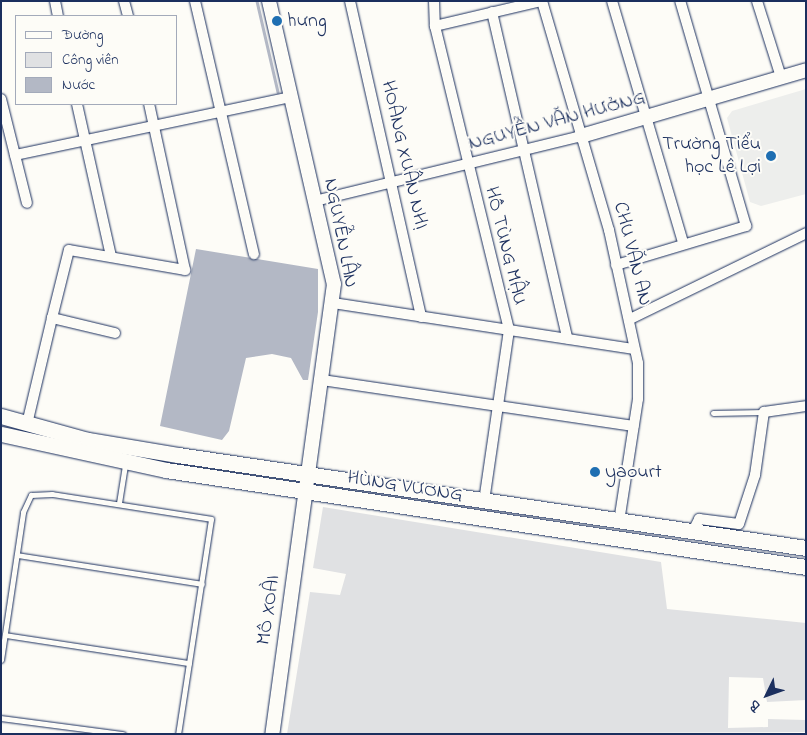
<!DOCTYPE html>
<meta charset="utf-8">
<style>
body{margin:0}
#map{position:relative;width:807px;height:735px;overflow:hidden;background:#fdfcf7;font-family:"Indie Flower",sans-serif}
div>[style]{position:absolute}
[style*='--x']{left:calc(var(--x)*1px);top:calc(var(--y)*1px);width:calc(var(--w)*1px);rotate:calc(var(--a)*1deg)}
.built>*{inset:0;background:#edeeec}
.green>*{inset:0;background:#e0e1e3}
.water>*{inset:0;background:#b3b8c5}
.stream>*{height:2.5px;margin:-1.25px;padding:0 1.25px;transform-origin:1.25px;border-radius:1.25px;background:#b3b8c5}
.roads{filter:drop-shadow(0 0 1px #1b2f5e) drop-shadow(0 0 1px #1b2f5e)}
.lane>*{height:5px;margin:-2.5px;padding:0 2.5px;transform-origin:2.5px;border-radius:2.5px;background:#fdfcf7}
.street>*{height:10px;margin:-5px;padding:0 5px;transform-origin:5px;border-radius:5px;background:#fdfcf7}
.secondary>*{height:14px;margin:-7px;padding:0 7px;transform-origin:7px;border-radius:7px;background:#fdfcf7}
.primary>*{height:15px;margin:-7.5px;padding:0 7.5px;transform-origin:7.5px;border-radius:7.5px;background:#fdfcf7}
.dots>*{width:14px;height:14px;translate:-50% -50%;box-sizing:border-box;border:2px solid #fdfcf7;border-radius:50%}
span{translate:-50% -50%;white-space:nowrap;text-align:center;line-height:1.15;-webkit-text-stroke:4px #fdfcf7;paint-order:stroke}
.poi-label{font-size:20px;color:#1b2f5e}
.left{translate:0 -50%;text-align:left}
.right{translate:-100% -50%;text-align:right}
.street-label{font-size:20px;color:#1b2f5e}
.frame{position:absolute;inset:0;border:2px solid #1b2f5e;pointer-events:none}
.legend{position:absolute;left:15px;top:15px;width:162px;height:90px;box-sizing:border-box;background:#fdfcf7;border:1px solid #a3aaba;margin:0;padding:6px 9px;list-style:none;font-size:15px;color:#1b2f5e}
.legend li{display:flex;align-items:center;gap:10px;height:25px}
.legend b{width:25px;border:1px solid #a3aaba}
.north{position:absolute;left:742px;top:670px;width:50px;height:50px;-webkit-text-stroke:4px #fdfcf7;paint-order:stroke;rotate:228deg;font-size:14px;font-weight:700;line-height:20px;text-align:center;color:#1b2f5e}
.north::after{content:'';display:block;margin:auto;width:18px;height:22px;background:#1b2f5e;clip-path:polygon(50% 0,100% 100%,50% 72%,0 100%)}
</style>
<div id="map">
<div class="built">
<i style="clip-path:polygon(806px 89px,806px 194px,761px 206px,750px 202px,727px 118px,732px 111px)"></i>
</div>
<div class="green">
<i style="clip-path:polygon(323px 507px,661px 562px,667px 609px,806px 623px,806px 700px,767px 702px,763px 678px,729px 677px,728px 728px,768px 727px,768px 719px,806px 720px,806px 732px,287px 734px,310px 592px,340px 595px,346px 574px,313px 568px)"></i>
</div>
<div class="water">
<i style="clip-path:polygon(196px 249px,318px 269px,318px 312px,308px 380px,303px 380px,291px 358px,272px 354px,246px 358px,229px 431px,222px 440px,160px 426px)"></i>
</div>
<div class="stream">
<i style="--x:257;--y:1;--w:93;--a:77"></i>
</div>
<div class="roads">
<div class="lane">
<i style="--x:713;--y:413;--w:51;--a:-1.1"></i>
<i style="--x:119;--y:503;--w:39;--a:-81"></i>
<i style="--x:17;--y:555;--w:187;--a:8.9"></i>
<i style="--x:5;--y:635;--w:186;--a:8.7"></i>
<i style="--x:1;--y:660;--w:150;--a:-81.5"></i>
<i style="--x:23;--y:512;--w:19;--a:-65"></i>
<i style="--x:31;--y:495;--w:21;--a:-3"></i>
<i style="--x:52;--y:494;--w:161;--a:8.9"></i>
<i style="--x:211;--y:519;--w:218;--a:98.7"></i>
<i style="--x:1;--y:718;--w:123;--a:7.5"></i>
</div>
<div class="street">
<i style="--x:55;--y:1;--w:15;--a:79"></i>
<i style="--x:124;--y:1;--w:16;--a:75"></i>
<i style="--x:195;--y:1;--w:260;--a:76.9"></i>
<i style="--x:350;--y:1;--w:324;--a:77.3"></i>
<i style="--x:434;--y:1;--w:25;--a:88"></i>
<i style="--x:435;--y:26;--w:313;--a:76.3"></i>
<i style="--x:509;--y:330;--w:173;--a:98.3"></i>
<i style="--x:542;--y:1;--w:239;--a:73.7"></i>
<i style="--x:609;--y:230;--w:136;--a:77.7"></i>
<i style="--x:638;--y:363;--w:36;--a:90"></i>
<i style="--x:638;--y:399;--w:124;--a:98.8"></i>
<i style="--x:612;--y:1;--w:252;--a:73.6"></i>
<i style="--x:757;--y:1;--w:80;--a:72.5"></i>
<i style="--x:492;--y:12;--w:335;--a:77"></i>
<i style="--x:435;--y:26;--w:110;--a:-13.2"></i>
<i style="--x:1;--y:99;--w:107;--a:76"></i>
<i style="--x:77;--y:104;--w:156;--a:77.4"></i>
<i style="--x:15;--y:155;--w:281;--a:-11.9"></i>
<i style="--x:315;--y:201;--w:274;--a:-13.7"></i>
<i style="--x:616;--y:265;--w:136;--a:-16.7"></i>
<i style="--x:746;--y:226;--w:234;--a:-106.3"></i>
<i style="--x:333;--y:303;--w:305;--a:8.7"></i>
<i style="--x:630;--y:319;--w:196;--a:-26"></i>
<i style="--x:115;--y:333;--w:65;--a:-166.6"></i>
<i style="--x:52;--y:318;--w:70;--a:-76"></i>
<i style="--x:69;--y:250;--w:118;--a:9.8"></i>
<i style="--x:185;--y:270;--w:170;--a:-102.2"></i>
<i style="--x:322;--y:380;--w:315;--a:8.4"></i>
<i style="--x:27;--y:424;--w:109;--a:-76.7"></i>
<i style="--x:692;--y:533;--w:16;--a:-63"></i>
<i style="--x:699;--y:519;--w:40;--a:7.1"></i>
<i style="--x:739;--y:524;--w:52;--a:-71.9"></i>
<i style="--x:755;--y:475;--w:64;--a:-81.9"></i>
<i style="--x:764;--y:412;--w:42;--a:-8.1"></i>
</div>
<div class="secondary">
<i style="--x:269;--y:1;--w:290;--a:77.1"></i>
<i style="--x:334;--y:284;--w:454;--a:97.8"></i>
<i style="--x:581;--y:136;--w:234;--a:-16.3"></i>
</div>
<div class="primary">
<i style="--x:1;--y:416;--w:90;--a:15.4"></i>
<i style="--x:88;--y:440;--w:91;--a:9.5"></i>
<i style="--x:178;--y:455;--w:635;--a:8.42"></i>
<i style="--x:1;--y:434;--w:169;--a:12.3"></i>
<i style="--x:166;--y:470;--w:647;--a:8.62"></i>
</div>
</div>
<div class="dots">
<i style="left:277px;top:21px;background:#1f6fb2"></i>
<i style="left:771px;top:156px;background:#1f6fb2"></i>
<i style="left:595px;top:472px;background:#1f6fb2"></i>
</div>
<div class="poi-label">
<span class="left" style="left:287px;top:21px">hưng</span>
<span class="right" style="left:761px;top:156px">Trường Tiểu<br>học Lê Lợi</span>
<span class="left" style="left:605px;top:472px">yaourt</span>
</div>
<div class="street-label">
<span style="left:557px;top:121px;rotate:-15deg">NGUYỄN VĂN HƯỞNG</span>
<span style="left:404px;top:155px;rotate:77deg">HOÀNG XUÂN NHỊ</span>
<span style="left:340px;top:233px;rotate:79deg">NGUYỄN LÂN</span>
<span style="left:505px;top:246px;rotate:76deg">HỒ TÙNG MẬU</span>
<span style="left:632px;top:254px;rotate:76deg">CHU VĂN AN</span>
<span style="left:405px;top:487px;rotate:9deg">HÙNG VƯƠNG</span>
<span style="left:269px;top:610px;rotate:-82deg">MÔ XOÀI</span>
</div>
<div class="frame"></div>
<ul class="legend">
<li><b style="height:6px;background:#fdfcf7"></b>Đường</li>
<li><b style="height:14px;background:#e0e1e3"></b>Công viên</li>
<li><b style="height:14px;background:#b3b8c5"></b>Nước</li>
</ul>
<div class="north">B</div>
</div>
